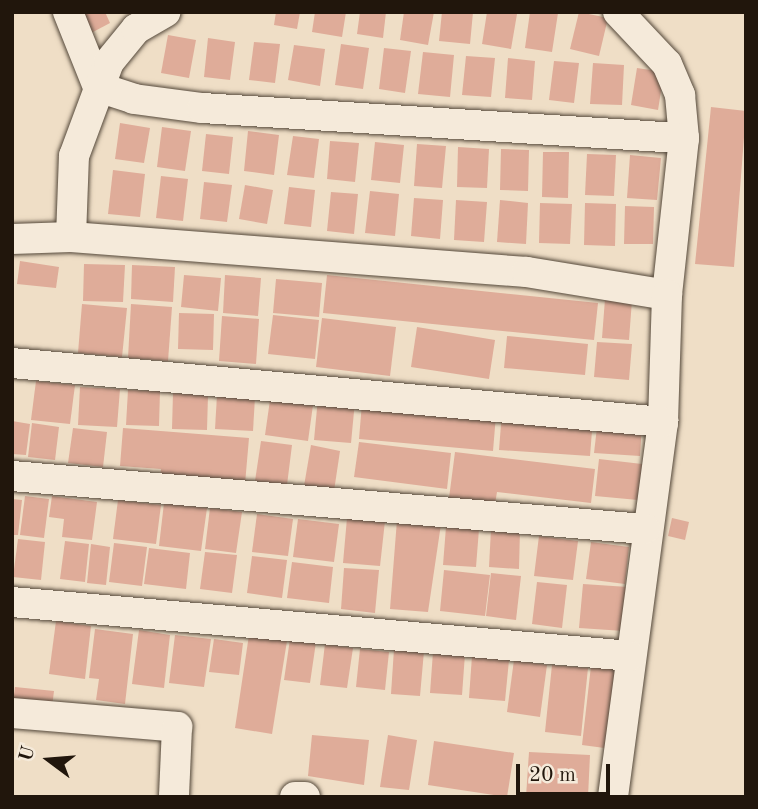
<!DOCTYPE html>
<style>
body{margin:0}
#map{position:relative;width:758px;height:809px;overflow:hidden;background:#efdec6;font-family:"Old Standard TT",serif}
div>[style]{position:absolute}
[style*='--x']{left:calc(var(--x)*1px);top:calc(var(--y)*1px);width:calc(var(--w)*1px);rotate:calc(var(--a)*1deg)}
.building>*{inset:0;background:#dfac99}
.roads{filter:drop-shadow(0 0 2px #54483a) drop-shadow(0 0 2px #54483a)}
.street>*{height:30px;margin:-15px;padding:0 15px;transform-origin:15px;border-radius:15px;background:#f5eada}
span{translate:-50% -50%;white-space:nowrap;text-align:center;line-height:1.15;-webkit-text-stroke:5px #f5eada;paint-order:stroke}
.frame{position:absolute;inset:0;border:14px solid #21160c;pointer-events:none}
.north{position:absolute;left:14px;top:725px;width:70px;height:70px;-webkit-text-stroke:5px #f5eada;paint-order:stroke;rotate:286deg;font-size:19px;font-weight:700;line-height:28px;text-align:center;color:#21160c}
.north::after{content:'';display:block;margin:auto;width:24px;height:32px;background:#21160c;clip-path:polygon(50% 0,100% 100%,50% 72%,0 100%)}
.scale{position:absolute;left:516px;top:764px;width:94px;height:32px;box-sizing:border-box;border:4px solid #21160c;border-top:0;padding-left:9px;font-size:21px;line-height:24px;white-space:nowrap;color:#21160c;-webkit-text-stroke:5px #f5eada;paint-order:stroke}
</style>
<div id="map">
<div class="building">
<i style="clip-path:polygon(64px 12px,105px 12px,110px 23px,78px 40px)"></i>
<i style="clip-path:polygon(276px 12px,300px 12px,297px 29px,274px 25px)"></i>
<i style="clip-path:polygon(315px 12px,346px 12px,342px 37px,312px 32px)"></i>
<i style="clip-path:polygon(360px 12px,386px 12px,383px 38px,357px 34px)"></i>
<i style="clip-path:polygon(404px 12px,434px 12px,428px 45px,400px 40px)"></i>
<i style="clip-path:polygon(442px 12px,473px 12px,470px 44px,439px 41px)"></i>
<i style="clip-path:polygon(487px 12px,517px 14px,511px 49px,482px 44px)"></i>
<i style="clip-path:polygon(530px 12px,558px 13px,552px 52px,525px 48px)"></i>
<i style="clip-path:polygon(579px 12px,608px 18px,599px 56px,570px 49px)"></i>
<i style="clip-path:polygon(168px 35px,196px 40px,189px 78px,161px 73px)"></i>
<i style="clip-path:polygon(208px 38px,235px 42px,230px 80px,204px 77px)"></i>
<i style="clip-path:polygon(254px 42px,280px 44px,275px 83px,249px 80px)"></i>
<i style="clip-path:polygon(341px 44px,369px 48px,363px 89px,335px 85px)"></i>
<i style="clip-path:polygon(294px 45px,325px 49px,320px 86px,288px 80px)"></i>
<i style="clip-path:polygon(384px 48px,411px 51px,405px 93px,379px 89px)"></i>
<i style="clip-path:polygon(423px 52px,454px 55px,450px 97px,418px 94px)"></i>
<i style="clip-path:polygon(466px 56px,495px 58px,491px 97px,462px 95px)"></i>
<i style="clip-path:polygon(508px 58px,535px 61px,532px 100px,505px 98px)"></i>
<i style="clip-path:polygon(554px 61px,579px 63px,574px 103px,549px 100px)"></i>
<i style="clip-path:polygon(593px 63px,624px 65px,622px 105px,590px 104px)"></i>
<i style="clip-path:polygon(637px 68px,664px 72px,658px 110px,631px 105px)"></i>
<i style="clip-path:polygon(711px 107px,746px 111px,734px 267px,695px 264px)"></i>
<i style="clip-path:polygon(120px 123px,150px 128px,144px 163px,115px 159px)"></i>
<i style="clip-path:polygon(162px 127px,191px 131px,185px 171px,157px 167px)"></i>
<i style="clip-path:polygon(248px 131px,279px 135px,274px 175px,244px 171px)"></i>
<i style="clip-path:polygon(206px 134px,233px 137px,229px 174px,202px 171px)"></i>
<i style="clip-path:polygon(293px 136px,319px 139px,314px 178px,287px 175px)"></i>
<i style="clip-path:polygon(330px 141px,359px 143px,355px 182px,327px 179px)"></i>
<i style="clip-path:polygon(375px 142px,404px 145px,400px 183px,371px 180px)"></i>
<i style="clip-path:polygon(417px 144px,446px 146px,442px 188px,414px 186px)"></i>
<i style="clip-path:polygon(458px 147px,489px 149px,487px 188px,457px 187px)"></i>
<i style="clip-path:polygon(501px 149px,529px 150px,528px 191px,500px 190px)"></i>
<i style="clip-path:polygon(543px 152px,569px 152px,568px 198px,542px 197px)"></i>
<i style="clip-path:polygon(587px 154px,616px 155px,614px 196px,585px 195px)"></i>
<i style="clip-path:polygon(630px 155px,661px 158px,657px 200px,627px 198px)"></i>
<i style="clip-path:polygon(113px 170px,145px 174px,140px 217px,108px 214px)"></i>
<i style="clip-path:polygon(161px 176px,188px 179px,183px 221px,156px 218px)"></i>
<i style="clip-path:polygon(204px 182px,232px 185px,227px 222px,200px 219px)"></i>
<i style="clip-path:polygon(245px 185px,273px 190px,267px 224px,239px 219px)"></i>
<i style="clip-path:polygon(289px 187px,315px 190px,311px 227px,284px 224px)"></i>
<i style="clip-path:polygon(370px 191px,399px 194px,395px 236px,365px 233px)"></i>
<i style="clip-path:polygon(331px 192px,358px 194px,354px 234px,327px 231px)"></i>
<i style="clip-path:polygon(414px 198px,443px 200px,440px 239px,411px 236px)"></i>
<i style="clip-path:polygon(456px 200px,487px 202px,484px 242px,454px 240px)"></i>
<i style="clip-path:polygon(500px 200px,528px 203px,526px 244px,497px 242px)"></i>
<i style="clip-path:polygon(540px 203px,572px 204px,570px 244px,539px 243px)"></i>
<i style="clip-path:polygon(585px 203px,616px 204px,615px 246px,584px 245px)"></i>
<i style="clip-path:polygon(625px 206px,654px 207px,653px 244px,624px 244px)"></i>
<i style="clip-path:polygon(20px 261px,59px 267px,56px 288px,17px 284px)"></i>
<i style="clip-path:polygon(84px 264px,125px 265px,123px 302px,83px 301px)"></i>
<i style="clip-path:polygon(132px 265px,175px 267px,173px 302px,131px 299px)"></i>
<i style="clip-path:polygon(184px 275px,221px 278px,218px 311px,181px 307px)"></i>
<i style="clip-path:polygon(225px 275px,261px 278px,258px 316px,223px 313px)"></i>
<i style="clip-path:polygon(327px 275px,598px 303px,594px 340px,323px 313px)"></i>
<i style="clip-path:polygon(276px 279px,322px 283px,319px 317px,273px 313px)"></i>
<i style="clip-path:polygon(605px 299px,632px 300px,629px 340px,602px 338px)"></i>
<i style="clip-path:polygon(82px 304px,127px 308px,122px 357px,78px 353px)"></i>
<i style="clip-path:polygon(131px 304px,172px 307px,168px 361px,128px 358px)"></i>
<i style="clip-path:polygon(179px 313px,214px 314px,213px 350px,178px 349px)"></i>
<i style="clip-path:polygon(273px 315px,319px 320px,315px 359px,268px 354px)"></i>
<i style="clip-path:polygon(222px 316px,259px 319px,256px 364px,219px 361px)"></i>
<i style="clip-path:polygon(322px 318px,396px 327px,390px 376px,316px 367px)"></i>
<i style="clip-path:polygon(417px 327px,495px 340px,489px 379px,411px 367px)"></i>
<i style="clip-path:polygon(507px 336px,588px 344px,585px 375px,504px 368px)"></i>
<i style="clip-path:polygon(597px 342px,632px 344px,629px 380px,594px 377px)"></i>
<i style="clip-path:polygon(36px 381px,75px 385px,70px 424px,31px 420px)"></i>
<i style="clip-path:polygon(80px 387px,120px 389px,117px 427px,78px 425px)"></i>
<i style="clip-path:polygon(128px 390px,160px 391px,159px 426px,126px 425px)"></i>
<i style="clip-path:polygon(173px 393px,208px 395px,207px 430px,172px 429px)"></i>
<i style="clip-path:polygon(217px 395px,255px 397px,253px 431px,215px 429px)"></i>
<i style="clip-path:polygon(318px 398px,355px 401px,351px 443px,314px 440px)"></i>
<i style="clip-path:polygon(270px 400px,313px 405px,308px 441px,265px 435px)"></i>
<i style="clip-path:polygon(362px 403px,496px 415px,493px 451px,359px 439px)"></i>
<i style="clip-path:polygon(502px 412px,593px 418px,590px 456px,499px 450px)"></i>
<i style="clip-path:polygon(598px 419px,642px 423px,640px 456px,594px 453px)"></i>
<i style="clip-path:polygon(12px 421px,30px 424px,26px 455px,12px 454px)"></i>
<i style="clip-path:polygon(32px 423px,59px 427px,55px 460px,28px 457px)"></i>
<i style="clip-path:polygon(73px 428px,107px 432px,103px 467px,68px 463px)"></i>
<i style="clip-path:polygon(123px 428px,249px 438px,245px 484px,160px 477px,161px 469px,120px 466px)"></i>
<i style="clip-path:polygon(261px 441px,292px 445px,287px 485px,255px 481px)"></i>
<i style="clip-path:polygon(359px 442px,451px 453px,447px 489px,354px 477px)"></i>
<i style="clip-path:polygon(311px 445px,340px 451px,334px 491px,304px 486px)"></i>
<i style="clip-path:polygon(455px 452px,595px 469px,591px 503px,497px 492px,495px 504px,449px 498px)"></i>
<i style="clip-path:polygon(599px 459px,642px 464px,638px 500px,595px 496px)"></i>
<i style="clip-path:polygon(25px 496px,49px 499px,44px 538px,20px 535px)"></i>
<i style="clip-path:polygon(52px 496px,97px 502px,92px 540px,62px 537px,64px 519px,49px 517px)"></i>
<i style="clip-path:polygon(12px 499px,22px 500px,18px 535px,12px 535px)"></i>
<i style="clip-path:polygon(118px 500px,161px 505px,156px 544px,113px 539px)"></i>
<i style="clip-path:polygon(164px 503px,207px 508px,201px 551px,159px 546px)"></i>
<i style="clip-path:polygon(210px 508px,242px 512px,236px 553px,205px 549px)"></i>
<i style="clip-path:polygon(257px 514px,293px 519px,288px 556px,252px 552px)"></i>
<i style="clip-path:polygon(347px 518px,385px 521px,380px 566px,343px 563px)"></i>
<i style="clip-path:polygon(672px 518px,689px 522px,685px 540px,668px 536px)"></i>
<i style="clip-path:polygon(298px 519px,339px 524px,334px 562px,293px 557px)"></i>
<i style="clip-path:polygon(397px 520px,441px 524px,428px 612px,390px 609px)"></i>
<i style="clip-path:polygon(446px 527px,479px 529px,476px 567px,443px 565px)"></i>
<i style="clip-path:polygon(491px 529px,520px 530px,519px 569px,489px 567px)"></i>
<i style="clip-path:polygon(539px 536px,578px 541px,573px 580px,534px 576px)"></i>
<i style="clip-path:polygon(18px 539px,45px 542px,41px 580px,13px 577px)"></i>
<i style="clip-path:polygon(65px 541px,89px 544px,85px 582px,60px 579px)"></i>
<i style="clip-path:polygon(591px 542px,629px 547px,625px 584px,586px 579px)"></i>
<i style="clip-path:polygon(114px 543px,147px 547px,142px 586px,109px 582px)"></i>
<i style="clip-path:polygon(91px 544px,110px 547px,106px 585px,87px 583px)"></i>
<i style="clip-path:polygon(149px 548px,190px 553px,186px 589px,144px 584px)"></i>
<i style="clip-path:polygon(205px 552px,237px 555px,232px 593px,200px 589px)"></i>
<i style="clip-path:polygon(252px 556px,287px 560px,282px 598px,247px 593px)"></i>
<i style="clip-path:polygon(292px 562px,333px 567px,329px 603px,287px 598px)"></i>
<i style="clip-path:polygon(344px 568px,379px 570px,375px 613px,341px 609px)"></i>
<i style="clip-path:polygon(444px 570px,490px 575px,485px 616px,440px 611px)"></i>
<i style="clip-path:polygon(491px 573px,521px 576px,516px 620px,486px 616px)"></i>
<i style="clip-path:polygon(537px 582px,567px 585px,562px 628px,532px 624px)"></i>
<i style="clip-path:polygon(583px 584px,628px 587px,624px 631px,579px 628px)"></i>
<i style="clip-path:polygon(56px 621px,91px 626px,85px 679px,49px 674px)"></i>
<i style="clip-path:polygon(95px 629px,133px 634px,125px 704px,96px 700px,99px 679px,89px 678px)"></i>
<i style="clip-path:polygon(139px 630px,170px 635px,164px 688px,132px 684px)"></i>
<i style="clip-path:polygon(175px 635px,211px 639px,204px 687px,169px 683px)"></i>
<i style="clip-path:polygon(249px 635px,287px 641px,272px 734px,235px 728px)"></i>
<i style="clip-path:polygon(214px 639px,243px 643px,239px 675px,209px 672px)"></i>
<i style="clip-path:polygon(290px 639px,316px 642px,310px 683px,284px 680px)"></i>
<i style="clip-path:polygon(325px 644px,353px 648px,347px 688px,320px 685px)"></i>
<i style="clip-path:polygon(360px 649px,389px 652px,385px 690px,356px 687px)"></i>
<i style="clip-path:polygon(394px 649px,424px 651px,420px 696px,391px 694px)"></i>
<i style="clip-path:polygon(433px 652px,465px 654px,462px 695px,430px 693px)"></i>
<i style="clip-path:polygon(472px 656px,509px 660px,505px 701px,469px 698px)"></i>
<i style="clip-path:polygon(514px 660px,547px 665px,540px 717px,507px 712px)"></i>
<i style="clip-path:polygon(552px 665px,588px 668px,581px 736px,545px 732px)"></i>
<i style="clip-path:polygon(591px 666px,622px 670px,612px 749px,582px 745px)"></i>
<i style="clip-path:polygon(15px 687px,54px 691px,51px 715px,12px 710px)"></i>
<i style="clip-path:polygon(312px 735px,369px 740px,364px 785px,308px 776px)"></i>
<i style="clip-path:polygon(388px 735px,417px 740px,409px 790px,380px 787px)"></i>
<i style="clip-path:polygon(434px 741px,514px 753px,507px 797px,428px 785px)"></i>
<i style="clip-path:polygon(529px 752px,590px 755px,588px 797px,526px 797px)"></i>
</div>
<div class="roads">
<div class="street">
<i style="--x:68;--y:12;--w:81;--a:68.2"></i>
<i style="--x:98;--y:87;--w:38;--a:18"></i>
<i style="--x:134;--y:99;--w:69;--a:7.5"></i>
<i style="--x:202;--y:108;--w:483;--a:3.6"></i>
<i style="--x:618;--y:12;--w:71;--a:46.7"></i>
<i style="--x:667;--y:64;--w:34;--a:67"></i>
<i style="--x:680;--y:95;--w:43;--a:84.7"></i>
<i style="--x:684;--y:138;--w:158;--a:96.2"></i>
<i style="--x:71;--y:237;--w:81;--a:-87.9"></i>
<i style="--x:74;--y:156;--w:100;--a:-69.6"></i>
<i style="--x:109;--y:62;--w:43;--a:-50.7"></i>
<i style="--x:136;--y:29;--w:34;--a:-30"></i>
<i style="--x:12;--y:239;--w:59;--a:-1.9"></i>
<i style="--x:71;--y:237;--w:457;--a:4.4"></i>
<i style="--x:527;--y:272;--w:142;--a:9.3"></i>
<i style="--x:667;--y:295;--w:127;--a:91.8"></i>
<i style="--x:663;--y:422;--w:378;--a:97.6"></i>
<i style="--x:12;--y:363;--w:654;--a:5.18"></i>
<i style="--x:12;--y:476;--w:635;--a:4.79"></i>
<i style="--x:12;--y:602;--w:620;--a:4.99"></i>
<i style="--x:12;--y:713;--w:166;--a:4.8"></i>
<i style="--x:177;--y:727;--w:70;--a:92.5"></i>
<i style="--x:295;--y:797;--w:10;--a:0"></i>
</div>
</div>
<div class="frame"></div>
<div class="north">U</div>
<div class="scale">20 m</div>
</div>
